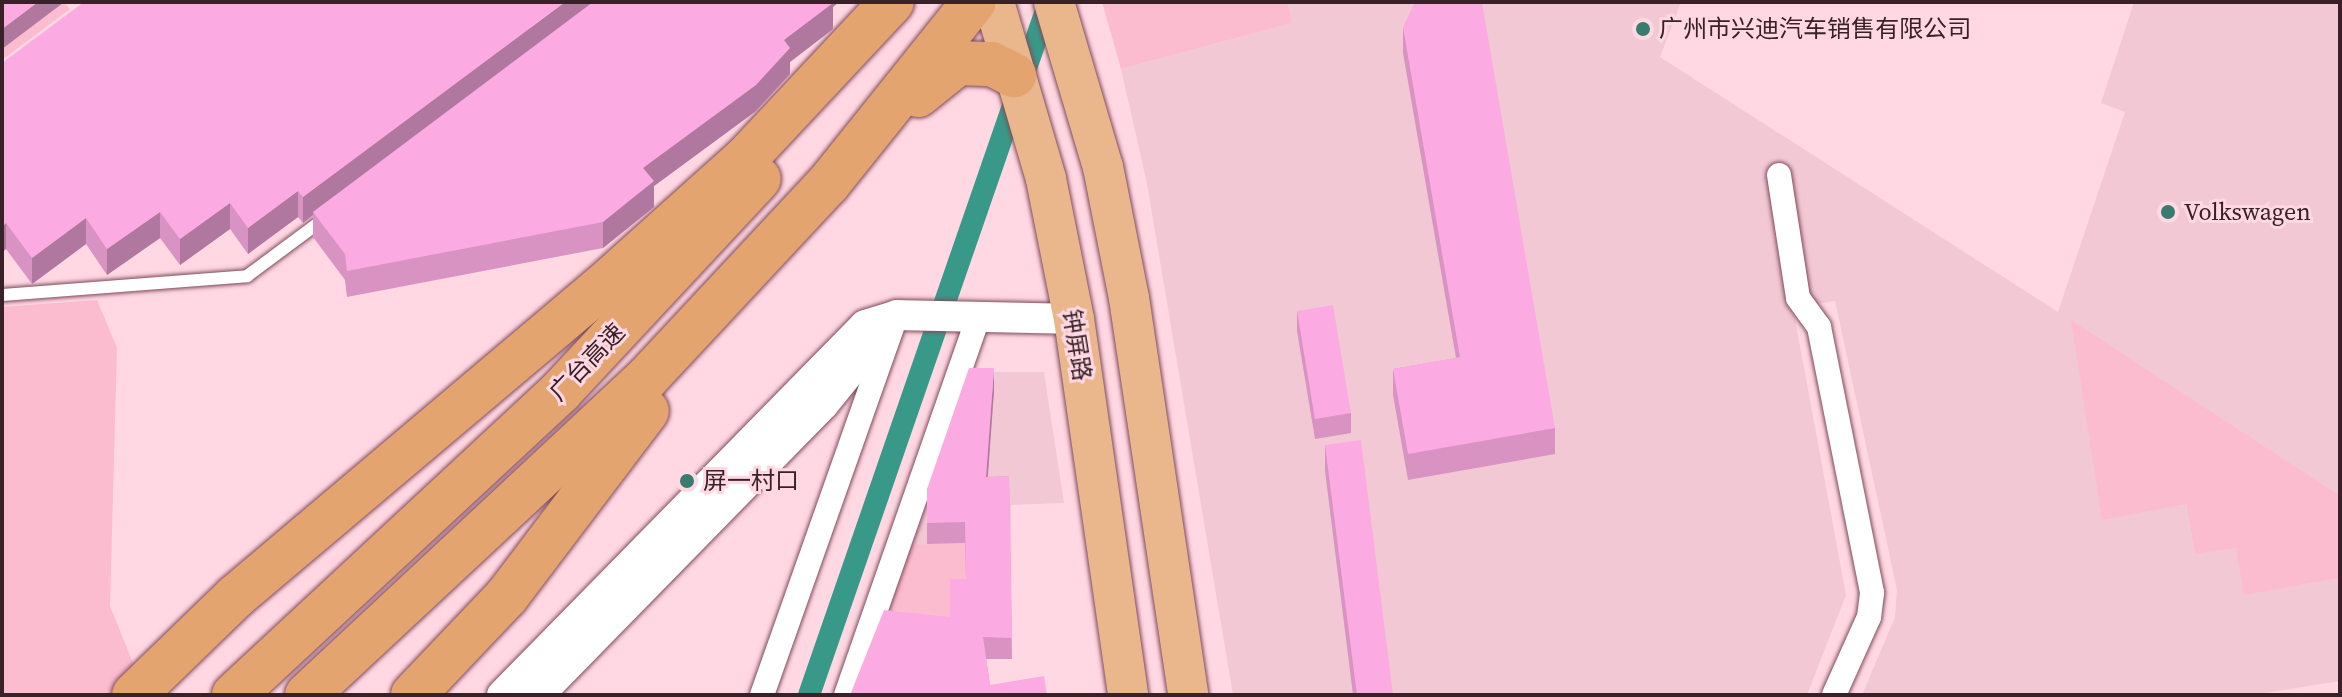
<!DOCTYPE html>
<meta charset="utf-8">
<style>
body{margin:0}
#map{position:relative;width:2342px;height:697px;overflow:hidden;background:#ffd8e3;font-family:"Source Serif 4","Noto Sans SC",serif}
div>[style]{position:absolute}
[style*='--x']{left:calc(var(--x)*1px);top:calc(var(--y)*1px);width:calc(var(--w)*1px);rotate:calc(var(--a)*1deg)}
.built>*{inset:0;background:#f3c8d5}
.green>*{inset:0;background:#fcbccf}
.canal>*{height:22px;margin:-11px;padding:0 11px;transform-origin:11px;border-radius:11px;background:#399988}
.roads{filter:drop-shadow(0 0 2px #804a5c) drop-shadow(0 0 2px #804a5c)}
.service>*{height:12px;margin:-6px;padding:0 6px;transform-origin:6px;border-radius:6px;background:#fff}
.minor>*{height:24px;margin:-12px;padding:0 12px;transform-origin:12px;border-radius:12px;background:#fff}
.tertiary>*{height:30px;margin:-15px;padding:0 15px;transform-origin:15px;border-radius:15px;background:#fff}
.trunk>*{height:40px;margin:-20px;padding:0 20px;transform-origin:20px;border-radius:20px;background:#eab68c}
.motorway>*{height:44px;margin:-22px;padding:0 22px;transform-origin:22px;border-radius:22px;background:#e4a470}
.wall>*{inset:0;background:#d993c2}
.shaded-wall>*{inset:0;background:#b0789e}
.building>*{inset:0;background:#fcabe2}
.dots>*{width:22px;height:22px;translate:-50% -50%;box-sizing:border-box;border:4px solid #ffd8e3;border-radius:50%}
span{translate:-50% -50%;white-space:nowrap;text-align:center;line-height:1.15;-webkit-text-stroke:6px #ffd8e3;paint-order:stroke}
.poi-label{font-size:24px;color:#382128}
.left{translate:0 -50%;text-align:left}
.street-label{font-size:24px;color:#382128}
.frame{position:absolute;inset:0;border:4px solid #382128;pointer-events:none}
</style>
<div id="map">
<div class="built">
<i style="clip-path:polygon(1288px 2px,1681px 2px,1660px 57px,2058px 312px,2125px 112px,2101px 103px,2134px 2px,2340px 2px,2340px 496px,2186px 504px,2195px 554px,2236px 547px,2245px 594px,2340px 578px,2340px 681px,2253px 695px,1862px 695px,1895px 617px,1897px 590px,1835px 301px,1793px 308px,1846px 595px,1807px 695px,1233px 695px,1147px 184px,1121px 69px,1292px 23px)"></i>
<i style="clip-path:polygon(966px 372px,1044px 372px,1064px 503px,1011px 505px,1012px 659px,984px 659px,907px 545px)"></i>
</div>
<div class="green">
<i style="clip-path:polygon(2px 2px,64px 2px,70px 9px,2px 60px)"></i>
<i style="clip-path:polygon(1102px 2px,1288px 2px,1292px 23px,1121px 69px)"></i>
<i style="clip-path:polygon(97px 300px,117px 348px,110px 606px,137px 673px,114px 695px,2px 695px,2px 307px)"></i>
<i style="clip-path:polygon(2071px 320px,2340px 496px,2340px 578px,2244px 595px,2236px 548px,2195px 554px,2186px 504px,2102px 520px)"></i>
<i style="clip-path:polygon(965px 543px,966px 601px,950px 639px,877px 629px,907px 545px)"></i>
</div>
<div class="canal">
<i style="--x:809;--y:695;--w:733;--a:-70.9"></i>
</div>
<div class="roads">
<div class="service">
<i style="--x:2;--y:295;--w:246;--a:-4.4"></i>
<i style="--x:247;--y:276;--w:97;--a:-36.6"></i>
</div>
<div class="minor">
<i style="--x:1779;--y:175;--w:124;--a:81.2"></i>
<i style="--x:1798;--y:298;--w:36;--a:54"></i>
<i style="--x:1819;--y:327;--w:271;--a:78.7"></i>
<i style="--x:1872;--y:593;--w:24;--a:97"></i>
<i style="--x:1869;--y:617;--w:85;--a:114.2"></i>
<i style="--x:762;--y:695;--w:389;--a:-70.5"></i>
<i style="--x:846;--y:695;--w:398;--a:-70.7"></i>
</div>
<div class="tertiary">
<i style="--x:502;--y:695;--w:518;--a:-45.55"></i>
<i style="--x:865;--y:325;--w:34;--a:-17"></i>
<i style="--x:897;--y:315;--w:177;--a:1.3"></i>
<i style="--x:539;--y:695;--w:407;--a:-45.6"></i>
<i style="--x:824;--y:404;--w:97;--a:-50.9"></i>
</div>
<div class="trunk">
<i style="--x:994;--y:2;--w:184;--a:73.6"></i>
<i style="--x:1046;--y:179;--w:143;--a:78.7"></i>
<i style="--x:1074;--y:319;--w:380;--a:81.8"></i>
<i style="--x:1054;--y:2;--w:172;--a:73.5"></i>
<i style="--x:1103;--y:167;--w:134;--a:78.8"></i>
<i style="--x:1129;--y:298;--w:401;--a:81.5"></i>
</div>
<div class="motorway">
<i style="--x:918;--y:95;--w:51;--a:-38.7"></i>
<i style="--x:958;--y:63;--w:34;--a:2"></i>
<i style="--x:992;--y:64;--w:25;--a:27"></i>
<i style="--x:134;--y:695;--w:141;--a:-44.1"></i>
<i style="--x:235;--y:597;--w:479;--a:-40.2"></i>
<i style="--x:601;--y:288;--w:193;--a:-41.9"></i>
<i style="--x:745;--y:159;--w:215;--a:-46.9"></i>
<i style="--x:234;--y:695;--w:446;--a:-42.9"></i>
<i style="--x:561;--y:391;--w:290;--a:-47"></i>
<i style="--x:307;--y:695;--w:465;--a:-43"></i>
<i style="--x:647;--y:378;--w:265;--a:-47"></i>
<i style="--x:828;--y:184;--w:233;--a:-51.3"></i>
<i style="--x:413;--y:695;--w:137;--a:-46.5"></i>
<i style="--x:507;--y:596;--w:232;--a:-52.9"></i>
</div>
</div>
<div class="wall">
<i style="clip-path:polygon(833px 7px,833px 29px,790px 62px,790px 74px,756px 111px,654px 186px,654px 207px,603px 248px,347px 297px,345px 280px,313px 237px,313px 215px,303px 223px,298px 217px,248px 254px,230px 229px,180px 265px,160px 238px,107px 275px,86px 244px,32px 284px,6px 249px,2px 252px,2px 63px)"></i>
<i style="clip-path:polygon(1403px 27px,1555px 428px,1555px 454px,1408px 480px,1393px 395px,1393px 369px,1456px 358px,1403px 53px)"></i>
<i style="clip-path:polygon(1297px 311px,1351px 413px,1351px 433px,1315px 439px,1297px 331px)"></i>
<i style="clip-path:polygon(994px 390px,988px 477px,1009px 476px,1012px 659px,986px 659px,990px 685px,1047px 695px,850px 695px,950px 617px,966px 579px,965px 543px,927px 544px,927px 489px)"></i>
<i style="clip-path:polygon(1325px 445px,1393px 695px,1353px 695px,1325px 471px)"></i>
</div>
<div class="shaded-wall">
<i style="clip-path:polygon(38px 2px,63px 3px,2px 49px,2px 29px)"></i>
<i style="clip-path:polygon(565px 2px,600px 2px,313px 212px,313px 215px,303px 223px,303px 197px)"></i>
<i style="clip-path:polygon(823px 2px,839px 2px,833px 7px,833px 29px,790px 62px,790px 74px,756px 111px,654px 186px,654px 207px,603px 248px,603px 222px,643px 168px,784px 40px)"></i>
<i style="clip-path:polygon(298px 191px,298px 217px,248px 254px,248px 228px)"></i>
<i style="clip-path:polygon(230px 203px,230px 229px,180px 265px,180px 239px)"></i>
<i style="clip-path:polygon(160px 212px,160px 238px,107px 275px,107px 249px)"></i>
<i style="clip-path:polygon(86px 218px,86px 244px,32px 284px,32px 258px)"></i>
<i style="clip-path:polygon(6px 223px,6px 249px,2px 252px,2px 227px)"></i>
<i style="clip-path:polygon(994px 368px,994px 390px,986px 498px,986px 477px)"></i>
</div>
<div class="building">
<i style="clip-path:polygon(2px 2px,38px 2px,2px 29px)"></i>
<i style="clip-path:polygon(84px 2px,565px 2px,303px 197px,298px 191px,248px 228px,230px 203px,180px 239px,160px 212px,107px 249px,86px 218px,32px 258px,6px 223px,2px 227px,2px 63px)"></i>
<i style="clip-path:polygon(593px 2px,832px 2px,833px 3px,784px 40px,790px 48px,756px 85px,643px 168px,654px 181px,603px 222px,347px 271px,345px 254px,313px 212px)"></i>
<i style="clip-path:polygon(1415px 2px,1482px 2px,1555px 428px,1408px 454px,1393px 369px,1460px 357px,1403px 27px)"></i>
<i style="clip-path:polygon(1333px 305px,1351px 413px,1315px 419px,1297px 311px)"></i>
<i style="clip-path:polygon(969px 368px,994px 368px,986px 477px,1009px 476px,1012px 638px,983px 637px,990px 685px,1044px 676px,1047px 695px,850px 695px,884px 610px,950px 617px,950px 579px,966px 579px,965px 522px,927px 523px,927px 489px)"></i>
<i style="clip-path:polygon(1361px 440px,1393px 695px,1357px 695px,1325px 445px)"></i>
</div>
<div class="dots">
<i style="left:1643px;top:29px;background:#387b6f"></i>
<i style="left:2168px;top:212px;background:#387b6f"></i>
<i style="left:687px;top:481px;background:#387b6f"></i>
</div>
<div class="poi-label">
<span class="left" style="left:1659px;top:29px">广州市兴迪汽车销售有限公司</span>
<span class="left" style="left:2184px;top:212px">Volkswagen</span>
<span class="left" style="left:703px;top:481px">屏一村口</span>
</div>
<div class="street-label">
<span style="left:1077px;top:345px;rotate:81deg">钟屏路</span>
<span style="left:587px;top:362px;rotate:-46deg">广台高速</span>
</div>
<div class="frame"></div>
</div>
